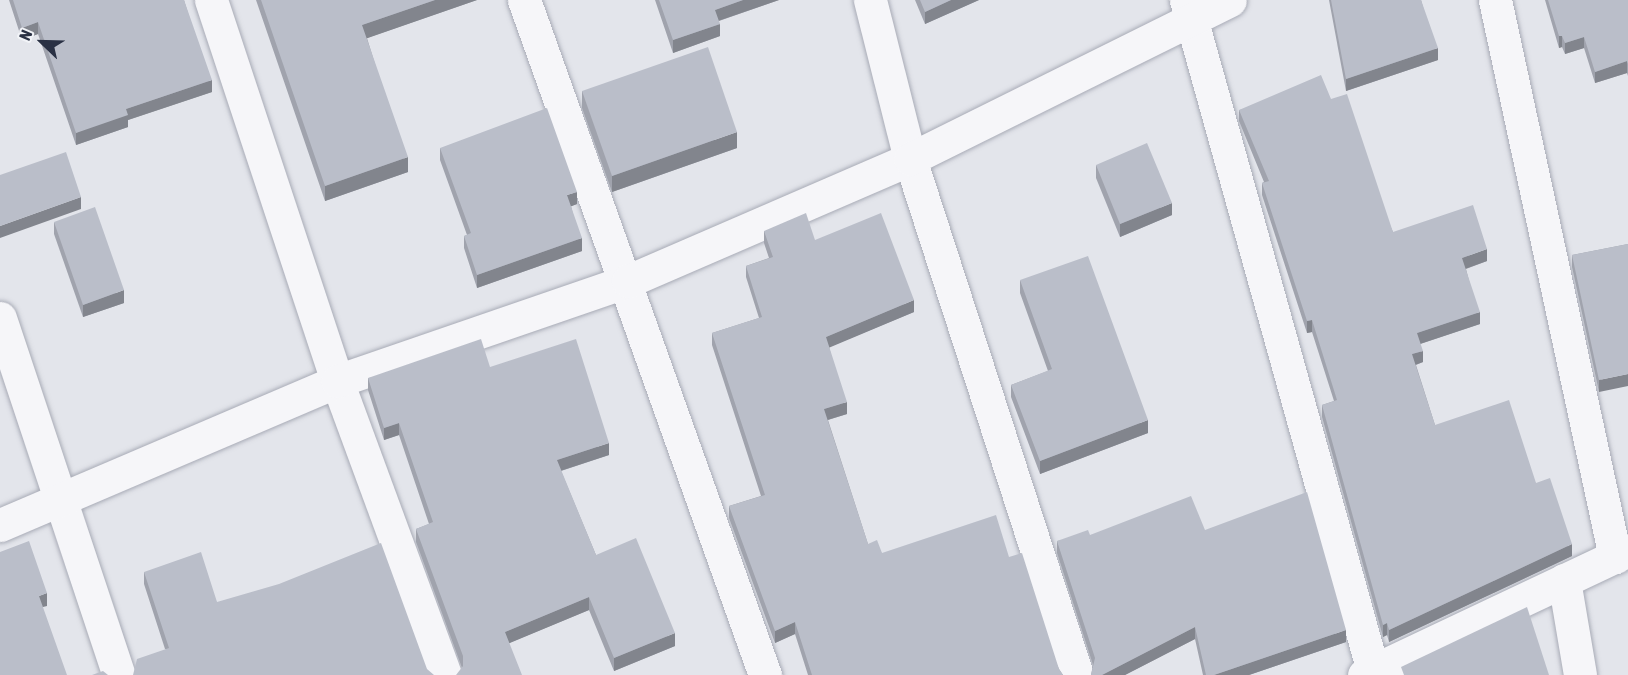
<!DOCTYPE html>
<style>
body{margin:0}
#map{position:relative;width:1628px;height:675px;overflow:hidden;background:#e3e5eb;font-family:"Asap Condensed",sans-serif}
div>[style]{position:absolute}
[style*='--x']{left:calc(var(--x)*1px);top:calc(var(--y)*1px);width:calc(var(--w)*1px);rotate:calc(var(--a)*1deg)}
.roads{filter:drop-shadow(0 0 2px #a8abb6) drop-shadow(0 0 2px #a8abb6)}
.minor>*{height:33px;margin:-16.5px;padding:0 16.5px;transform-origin:16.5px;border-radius:16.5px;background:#f6f6f9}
.wall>*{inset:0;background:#a0a3ad}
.shaded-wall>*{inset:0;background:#82858d}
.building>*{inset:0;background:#babec9}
span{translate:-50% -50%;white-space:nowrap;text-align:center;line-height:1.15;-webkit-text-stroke:6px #f2f4f8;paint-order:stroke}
.north{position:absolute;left:12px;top:12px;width:60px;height:60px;-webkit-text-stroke:4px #f2f4f8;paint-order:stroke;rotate:293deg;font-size:16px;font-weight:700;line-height:24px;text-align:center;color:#2a3144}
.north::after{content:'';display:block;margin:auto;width:21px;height:27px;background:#2a3144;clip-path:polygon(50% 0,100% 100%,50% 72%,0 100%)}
</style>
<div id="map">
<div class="roads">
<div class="minor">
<i style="--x:211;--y:0;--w:401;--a:71.7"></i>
<i style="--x:337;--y:381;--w:313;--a:69.8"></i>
<i style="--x:524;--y:0;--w:717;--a:70.35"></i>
<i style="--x:870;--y:0;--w:164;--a:75.9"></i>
<i style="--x:910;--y:159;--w:542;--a:72.07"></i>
<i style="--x:1186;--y:0;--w:697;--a:74.43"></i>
<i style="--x:1495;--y:0;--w:570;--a:77.84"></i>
<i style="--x:0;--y:318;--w:376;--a:71.6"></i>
<i style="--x:0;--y:525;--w:366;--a:-23.1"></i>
<i style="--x:337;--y:381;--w:308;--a:-19"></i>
<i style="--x:628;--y:281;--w:307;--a:-23.4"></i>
<i style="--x:910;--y:159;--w:357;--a:-26.4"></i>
<i style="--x:1564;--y:580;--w:96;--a:80.4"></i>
<i style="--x:1364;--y:675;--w:292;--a:-25.3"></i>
</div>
</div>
<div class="wall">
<i style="clip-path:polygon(9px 0,184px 0,212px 92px,128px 120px,128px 127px,76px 145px,38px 34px,22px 40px)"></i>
<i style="clip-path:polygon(256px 0,477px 0,367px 38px,408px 172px,325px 201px)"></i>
<i style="clip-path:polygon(655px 0,779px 0,719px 21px,720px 36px,673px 53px)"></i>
<i style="clip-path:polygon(915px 0,979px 0,925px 24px)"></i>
<i style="clip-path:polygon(1329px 0,1421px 0,1438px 60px,1346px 91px)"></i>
<i style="clip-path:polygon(1545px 0,1628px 0,1628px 76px,1627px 73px,1595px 83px,1584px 48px,1565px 54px,1562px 47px,1559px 48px)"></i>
<i style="clip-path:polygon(582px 91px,737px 148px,612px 192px,582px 108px)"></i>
<i style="clip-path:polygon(1331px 99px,1393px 232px,1487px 261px,1466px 269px,1480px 324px,1420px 344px,1423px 362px,1416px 365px,1435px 425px,1536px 483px,1572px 556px,1389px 642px,1387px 635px,1383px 637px,1322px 417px,1322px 405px,1334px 401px,1312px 332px,1307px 333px,1262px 195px,1262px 183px,1264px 182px,1239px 121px,1239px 110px)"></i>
<i style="clip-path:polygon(440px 148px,577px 204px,571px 206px,582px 251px,477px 288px,464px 248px,464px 236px,467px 235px,440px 160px)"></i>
<i style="clip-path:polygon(1096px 165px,1172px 215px,1120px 237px,1096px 178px)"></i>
<i style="clip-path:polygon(54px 222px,124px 303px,83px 317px,54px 234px)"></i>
<i style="clip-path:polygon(764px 231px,815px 240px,914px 312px,829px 347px,847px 414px,828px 420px,868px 544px,882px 553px,1009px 557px,1059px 669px,1063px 675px,808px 675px,795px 634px,775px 643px,729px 518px,729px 506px,761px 496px,712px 345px,712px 333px,759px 318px,746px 277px,746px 266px,769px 258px,764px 243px)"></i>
<i style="clip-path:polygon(1628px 244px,1599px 392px,1572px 267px,1572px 255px)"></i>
<i style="clip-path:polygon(1020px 280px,1148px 433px,1040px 474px,1011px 397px,1011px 385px,1048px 371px,1020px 293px)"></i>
<i style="clip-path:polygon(490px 367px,609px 455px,561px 471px,596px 555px,675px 646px,614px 671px,589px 610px,509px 643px,462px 668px,416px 542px,416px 529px,429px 524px,399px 435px,384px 440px,368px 390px,368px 378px)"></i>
<i style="clip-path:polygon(1205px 530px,1346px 642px,1249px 675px,1203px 675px,1195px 639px,1125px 675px,1091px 675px,1093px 665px,1057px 553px,1057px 541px,1090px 535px)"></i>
<i style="clip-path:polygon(144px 572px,217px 602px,427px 669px,165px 649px,144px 584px)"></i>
</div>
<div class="shaded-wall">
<i style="clip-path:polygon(435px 0,477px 0,362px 40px,362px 25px)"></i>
<i style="clip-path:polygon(743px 0,779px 0,715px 22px,715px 10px)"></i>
<i style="clip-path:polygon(951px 0,979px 0,925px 24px,925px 12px)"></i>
<i style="clip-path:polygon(38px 22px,38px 34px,22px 40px,22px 28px)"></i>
<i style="clip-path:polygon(720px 24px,720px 36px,673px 53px,673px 40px)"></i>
<i style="clip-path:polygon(1559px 36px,1562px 36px,1562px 47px,1559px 48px)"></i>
<i style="clip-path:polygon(1584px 37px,1584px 48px,1565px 54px,1565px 43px)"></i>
<i style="clip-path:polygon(1438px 48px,1438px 60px,1346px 91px,1346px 79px)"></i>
<i style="clip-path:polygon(1627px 61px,1627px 73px,1595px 83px,1595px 72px)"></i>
<i style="clip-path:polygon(212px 80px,212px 92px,128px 120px,128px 127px,76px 145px,76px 133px,126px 109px)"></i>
<i style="clip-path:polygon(737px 132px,737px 148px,612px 192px,612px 176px)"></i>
<i style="clip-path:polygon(408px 157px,408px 172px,325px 201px,325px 186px)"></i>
<i style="clip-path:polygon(577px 192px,577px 204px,567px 208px,567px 195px)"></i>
<i style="clip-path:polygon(81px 197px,81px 209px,0 238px,0 226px)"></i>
<i style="clip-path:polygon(1172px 203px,1172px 215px,1120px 237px,1120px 224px)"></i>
<i style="clip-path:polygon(582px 238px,582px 251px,477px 288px,477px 275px)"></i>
<i style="clip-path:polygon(1487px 249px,1487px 261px,1462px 270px,1462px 258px)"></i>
<i style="clip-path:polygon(124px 290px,124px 303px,83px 317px,83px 305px)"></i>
<i style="clip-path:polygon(914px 300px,914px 312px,826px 349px,826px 337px)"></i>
<i style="clip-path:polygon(1480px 312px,1480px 324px,1417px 345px,1417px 333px)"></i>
<i style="clip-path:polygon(1312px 320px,1312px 332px,1307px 333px,1307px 321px)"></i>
<i style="clip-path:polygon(1423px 351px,1423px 362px,1412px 366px,1412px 354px)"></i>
<i style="clip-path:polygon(1628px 374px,1628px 386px,1599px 392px,1599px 380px)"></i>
<i style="clip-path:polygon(847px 402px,847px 414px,824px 421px,824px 409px)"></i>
<i style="clip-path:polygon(1148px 420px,1148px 433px,1040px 474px,1040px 461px)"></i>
<i style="clip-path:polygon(399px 423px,399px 435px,384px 440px,384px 428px)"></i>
<i style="clip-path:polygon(609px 443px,609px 455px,557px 472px,557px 460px)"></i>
<i style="clip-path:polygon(1572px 544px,1572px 556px,1389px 642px,1389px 630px)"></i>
<i style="clip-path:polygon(47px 593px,47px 606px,39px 608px,39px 596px)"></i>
<i style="clip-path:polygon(589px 597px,589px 610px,505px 645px,505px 632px)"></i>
<i style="clip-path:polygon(795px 622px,795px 634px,775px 643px,775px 631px)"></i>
<i style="clip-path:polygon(1387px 623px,1387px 635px,1383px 637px,1383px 625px)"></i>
<i style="clip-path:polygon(1195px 627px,1195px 639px,1125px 675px,1102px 675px)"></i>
<i style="clip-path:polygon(1346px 630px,1346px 642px,1249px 675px,1214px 675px)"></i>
<i style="clip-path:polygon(675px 633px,675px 646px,614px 671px,614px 658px)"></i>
</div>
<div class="building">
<i style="clip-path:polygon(13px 0,184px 0,212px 80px,126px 109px,128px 115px,76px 133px,38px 22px,22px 28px)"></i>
<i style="clip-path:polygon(261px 0,435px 0,362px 25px,408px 157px,325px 186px)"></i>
<i style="clip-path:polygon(659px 0,743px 0,715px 10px,720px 24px,673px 40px)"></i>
<i style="clip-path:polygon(920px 0,951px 0,925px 12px)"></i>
<i style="clip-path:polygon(1331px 0,1421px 0,1438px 48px,1346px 79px)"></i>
<i style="clip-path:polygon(1548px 0,1628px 0,1628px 64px,1627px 61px,1595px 72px,1584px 37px,1565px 43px,1562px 36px,1559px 36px)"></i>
<i style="clip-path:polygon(708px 47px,737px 132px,612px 176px,582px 91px)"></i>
<i style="clip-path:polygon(1321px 75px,1331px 99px,1347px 94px,1393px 232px,1473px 205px,1487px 249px,1462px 258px,1480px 312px,1417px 333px,1423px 351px,1412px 354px,1435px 425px,1509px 400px,1536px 483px,1550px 478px,1572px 544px,1389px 630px,1387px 623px,1383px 625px,1322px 405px,1337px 400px,1312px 320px,1307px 321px,1262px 183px,1269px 181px,1239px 110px)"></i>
<i style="clip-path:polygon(547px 108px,577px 192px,567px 195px,582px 238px,477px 275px,464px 236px,471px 233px,440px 148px)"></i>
<i style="clip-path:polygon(1147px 143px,1172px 203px,1120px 224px,1096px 165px)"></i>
<i style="clip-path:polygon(66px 152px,81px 197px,0 226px,0 175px)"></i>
<i style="clip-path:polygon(95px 207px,124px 290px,83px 305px,54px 222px)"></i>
<i style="clip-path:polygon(806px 213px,815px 240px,881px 213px,914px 300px,826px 337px,847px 402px,824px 409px,868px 544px,877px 540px,882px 553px,996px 515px,1009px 557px,1022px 553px,1059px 669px,1063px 675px,812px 675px,795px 622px,775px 631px,729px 506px,765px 495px,712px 333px,762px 317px,746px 266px,773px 257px,764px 231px)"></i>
<i style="clip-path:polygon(1628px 244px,1628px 374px,1599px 380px,1572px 255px)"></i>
<i style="clip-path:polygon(1088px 256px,1148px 420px,1040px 461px,1011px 385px,1052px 369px,1020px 280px)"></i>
<i style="clip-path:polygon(481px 339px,490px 367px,576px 339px,609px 443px,557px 460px,596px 555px,636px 538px,675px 633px,614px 658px,589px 597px,505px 632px,522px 675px,456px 675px,463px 666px,463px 656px,416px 529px,433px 522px,399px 423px,384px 428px,368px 378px)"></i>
<i style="clip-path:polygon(1307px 492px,1346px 630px,1214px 675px,1206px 675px,1195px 627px,1102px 675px,1091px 675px,1095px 658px,1057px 541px,1088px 530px,1090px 535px,1191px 496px,1205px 530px)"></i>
<i style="clip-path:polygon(29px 541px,47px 593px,39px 596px,67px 675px,0 675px,0 552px)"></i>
<i style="clip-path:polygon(381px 543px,427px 669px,434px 675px,133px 675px,137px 659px,169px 648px,144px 572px,201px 552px,217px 602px,279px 584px)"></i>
<i style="clip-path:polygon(1527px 607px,1549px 675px,1404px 675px,1401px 667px)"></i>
<i style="clip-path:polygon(103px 671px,108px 675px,92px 675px)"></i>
</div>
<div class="north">N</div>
</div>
